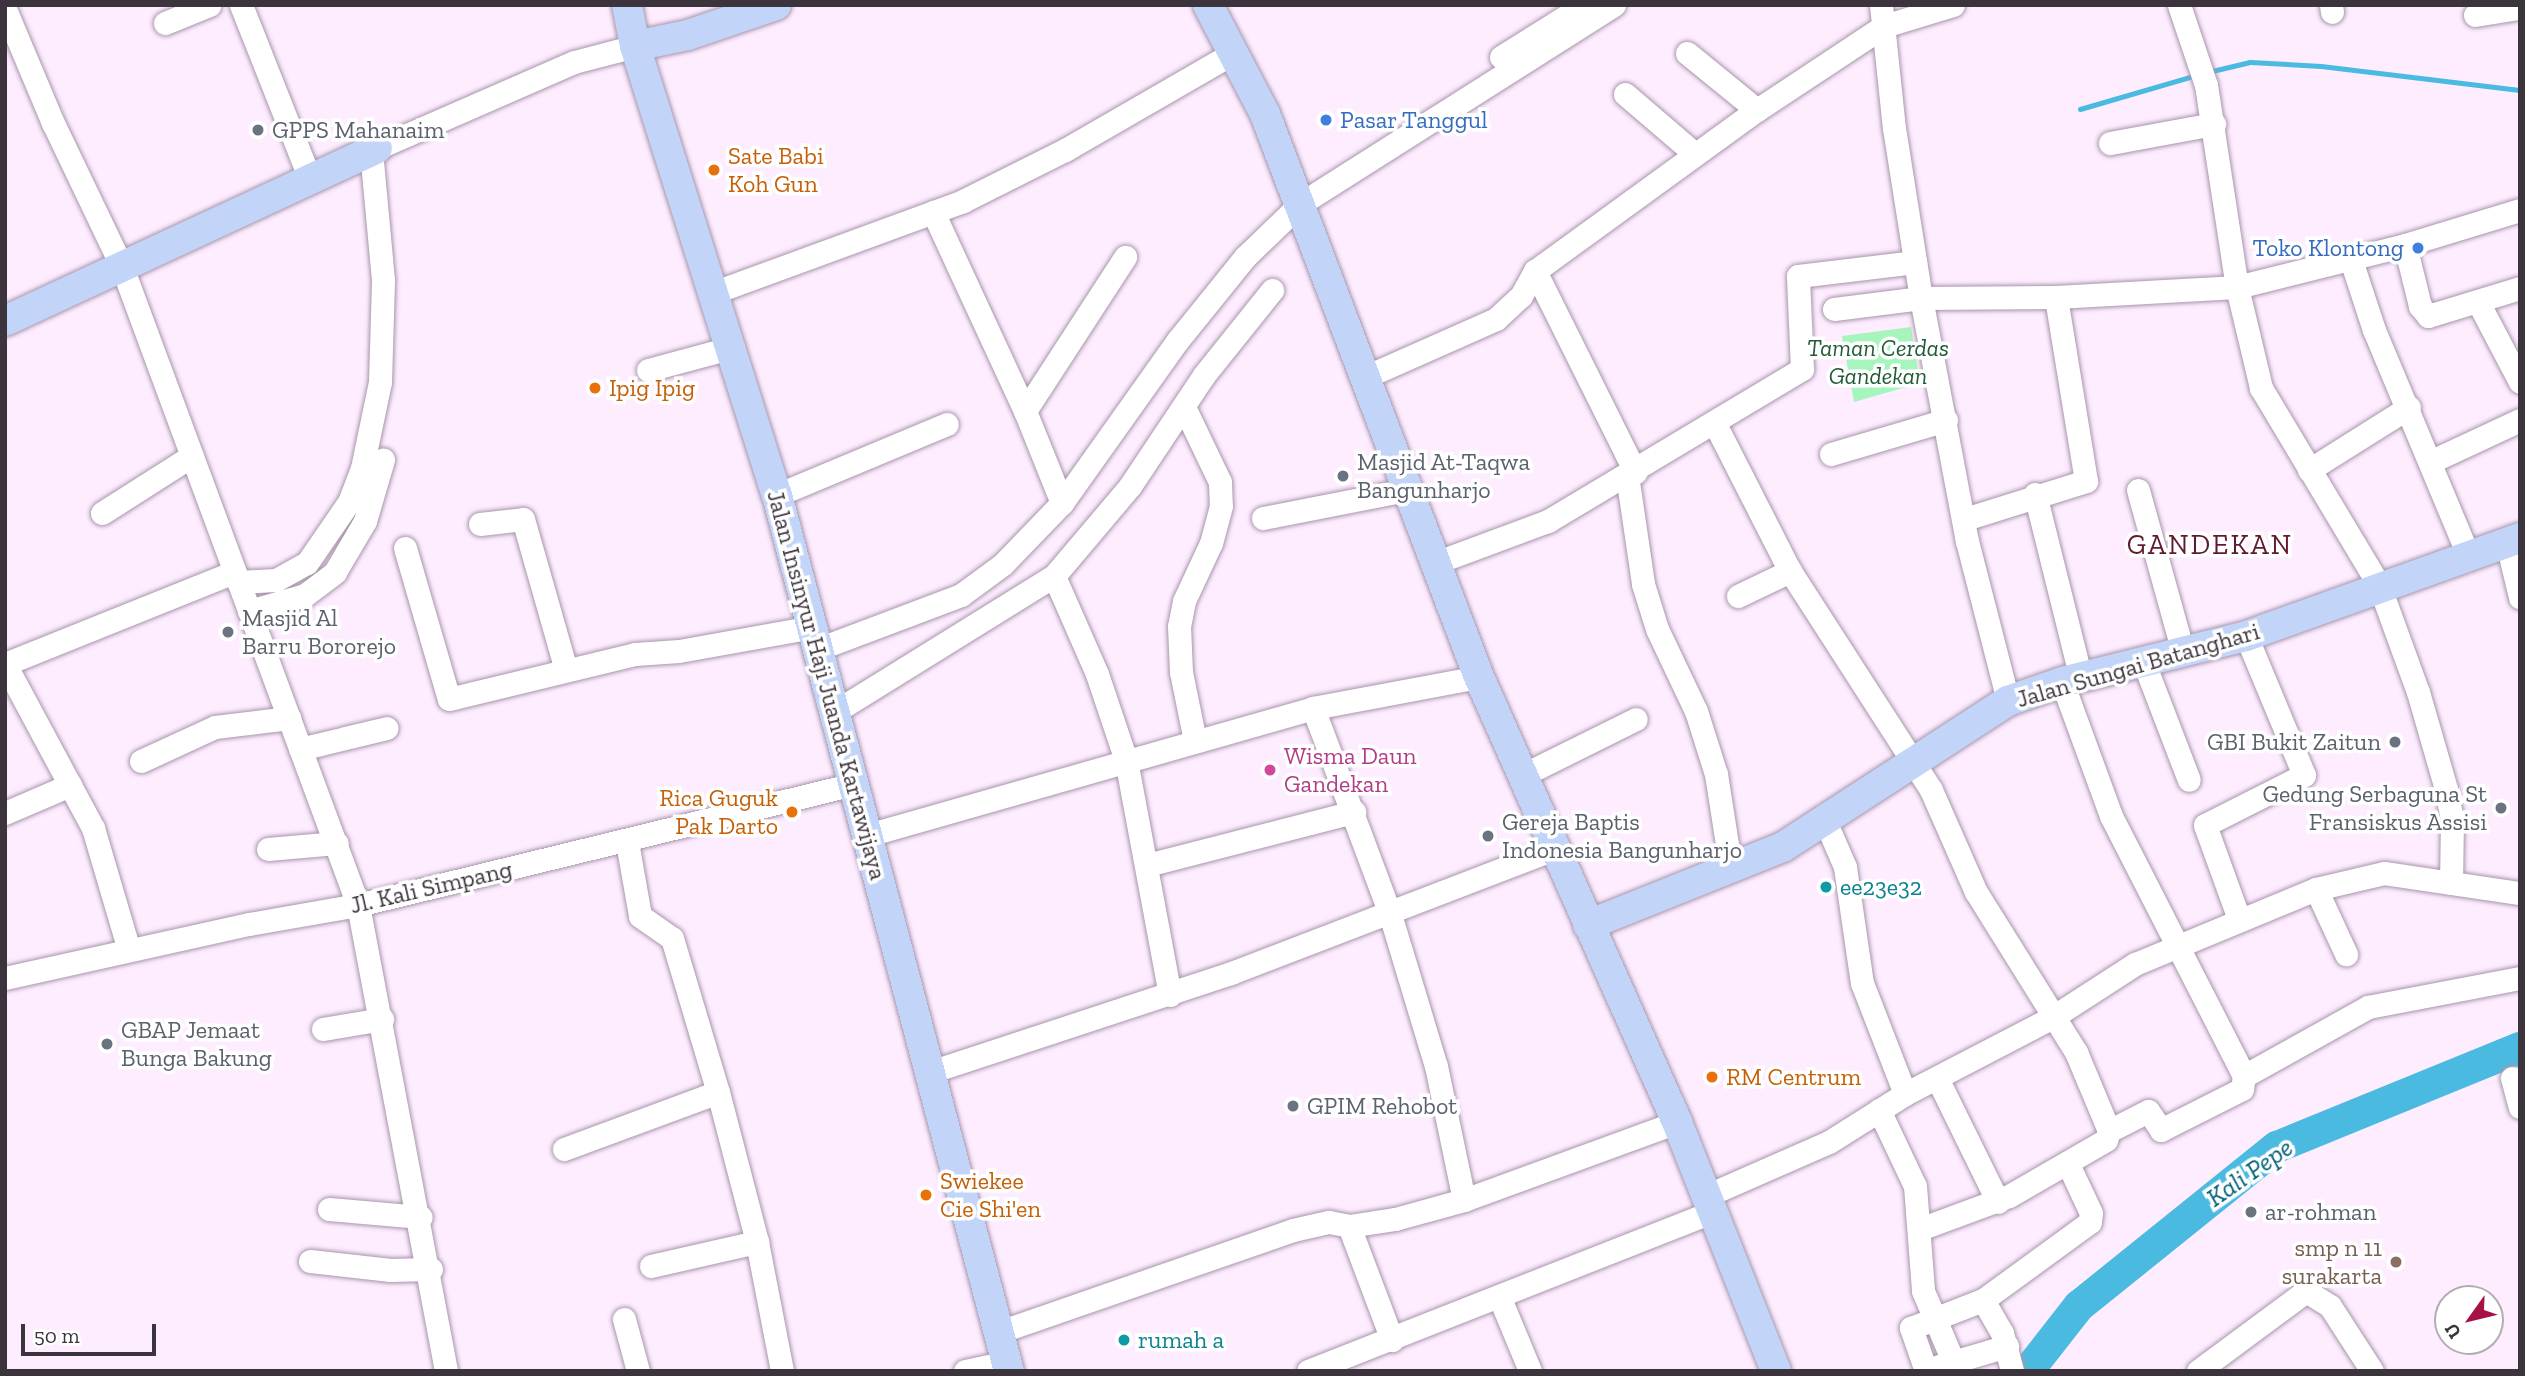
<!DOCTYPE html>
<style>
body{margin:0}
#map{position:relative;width:2525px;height:1376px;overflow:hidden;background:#fdedff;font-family:"Zilla Slab",serif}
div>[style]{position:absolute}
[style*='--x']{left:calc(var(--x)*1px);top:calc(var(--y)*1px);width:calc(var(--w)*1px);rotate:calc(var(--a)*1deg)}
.green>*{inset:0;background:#a5f5bd}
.stream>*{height:5px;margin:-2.5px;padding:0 2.5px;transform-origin:2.5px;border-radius:2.5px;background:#4bbae0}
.river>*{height:32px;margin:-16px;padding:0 16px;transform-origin:16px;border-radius:16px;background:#4bbae0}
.roads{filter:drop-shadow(0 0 2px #a895aa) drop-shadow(0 0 2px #a895aa)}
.minor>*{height:23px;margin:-11.5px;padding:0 11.5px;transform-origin:11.5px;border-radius:11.5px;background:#fff}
.major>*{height:30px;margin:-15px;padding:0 15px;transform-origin:15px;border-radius:15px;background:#c2d4f7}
.dots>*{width:19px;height:19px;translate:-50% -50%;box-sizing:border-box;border:4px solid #fff;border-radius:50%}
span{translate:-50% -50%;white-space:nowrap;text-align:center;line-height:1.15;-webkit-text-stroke:7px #fff;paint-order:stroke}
.shop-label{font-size:24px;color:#366cbe}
.left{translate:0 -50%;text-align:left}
.right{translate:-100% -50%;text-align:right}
.worship-label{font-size:24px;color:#5b616d}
.food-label{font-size:24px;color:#c56008}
.park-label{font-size:24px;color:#205b36;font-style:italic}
.street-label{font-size:24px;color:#3c343d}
.hotel-label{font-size:24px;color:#b23c85}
.culture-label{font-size:24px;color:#0d838f}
.education-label{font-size:24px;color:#785e54}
.water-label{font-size:26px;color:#00607a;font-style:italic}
.quarter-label{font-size:28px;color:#5f1b2d;letter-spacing:2px}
.frame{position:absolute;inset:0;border:7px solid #3c343d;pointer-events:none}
.north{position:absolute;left:2434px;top:1285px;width:70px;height:70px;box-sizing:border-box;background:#fff;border:2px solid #b1aeb1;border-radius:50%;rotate:236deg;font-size:19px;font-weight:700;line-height:28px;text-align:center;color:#3c343d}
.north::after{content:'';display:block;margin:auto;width:24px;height:32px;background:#a61148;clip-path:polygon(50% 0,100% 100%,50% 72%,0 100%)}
.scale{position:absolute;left:21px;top:1324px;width:135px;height:32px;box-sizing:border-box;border:4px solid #3c343d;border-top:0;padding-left:9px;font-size:21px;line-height:24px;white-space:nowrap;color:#3c343d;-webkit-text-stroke:5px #fff;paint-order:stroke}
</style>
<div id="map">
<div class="green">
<i style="clip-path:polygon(1911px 327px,1920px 383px,1854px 402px,1842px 336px)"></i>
</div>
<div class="stream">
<i style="--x:2208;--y:72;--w:43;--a:-13.4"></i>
<i style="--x:2250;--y:62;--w:71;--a:3.2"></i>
<i style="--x:2321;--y:66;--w:200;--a:6.9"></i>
<i style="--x:2080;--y:109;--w:121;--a:-16.3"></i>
</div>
<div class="river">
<i style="--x:2028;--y:1371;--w:83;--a:-51.9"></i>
<i style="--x:2079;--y:1306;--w:254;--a:-38.8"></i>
<i style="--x:2277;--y:1147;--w:262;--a:-22.2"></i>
</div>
<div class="roads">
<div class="minor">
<i style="--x:241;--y:5;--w:187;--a:68.4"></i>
<i style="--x:1881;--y:5;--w:124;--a:84"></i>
<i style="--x:1894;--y:128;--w:172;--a:81"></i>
<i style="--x:1921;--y:298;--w:247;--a:79.3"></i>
<i style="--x:1967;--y:541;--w:165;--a:75.6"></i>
<i style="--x:2179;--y:5;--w:84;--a:71.4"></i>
<i style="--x:2206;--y:85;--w:204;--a:81.3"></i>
<i style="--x:2237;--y:287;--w:104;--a:76.6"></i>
<i style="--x:2261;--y:388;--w:230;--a:59.1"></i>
<i style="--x:2379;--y:585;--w:114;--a:70"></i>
<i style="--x:2418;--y:692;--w:101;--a:73.9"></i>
<i style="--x:2446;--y:789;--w:33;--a:79"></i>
<i style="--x:2452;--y:821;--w:62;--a:90.9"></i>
<i style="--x:2331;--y:5;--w:7;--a:82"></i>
<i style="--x:5;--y:9;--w:124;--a:67.2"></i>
<i style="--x:53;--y:123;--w:160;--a:64.4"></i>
<i style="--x:122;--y:267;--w:680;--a:69.7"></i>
<i style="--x:358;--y:905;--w:474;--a:79.3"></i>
<i style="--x:2475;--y:15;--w:44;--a:-9.2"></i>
<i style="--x:165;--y:23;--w:48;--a:-22.2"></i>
<i style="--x:1687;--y:53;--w:90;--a:39.2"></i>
<i style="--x:1501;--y:57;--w:89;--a:-32.1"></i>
<i style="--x:1576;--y:10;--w:12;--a:5"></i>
<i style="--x:1588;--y:11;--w:12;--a:-31"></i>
<i style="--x:1625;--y:94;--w:92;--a:40.6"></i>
<i style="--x:2110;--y:143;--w:106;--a:-10.4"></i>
<i style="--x:377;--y:148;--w:215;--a:-23.6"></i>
<i style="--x:574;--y:62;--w:63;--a:-14.7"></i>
<i style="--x:933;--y:212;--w:219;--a:65.2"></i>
<i style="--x:1025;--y:411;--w:99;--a:68.1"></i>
<i style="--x:2405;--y:245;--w:63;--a:76.2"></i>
<i style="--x:2420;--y:306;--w:13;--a:51"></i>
<i style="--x:2428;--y:316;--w:96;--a:-16.9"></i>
<i style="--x:2351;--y:260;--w:74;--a:71.8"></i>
<i style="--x:2374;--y:330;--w:244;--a:67.3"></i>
<i style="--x:1535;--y:271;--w:225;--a:63.5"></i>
<i style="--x:715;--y:292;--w:264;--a:-20.1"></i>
<i style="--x:963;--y:201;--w:114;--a:-26.6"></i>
<i style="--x:1065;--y:150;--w:194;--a:-30"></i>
<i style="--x:2478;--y:302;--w:90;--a:62.3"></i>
<i style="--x:1834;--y:309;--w:88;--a:-7.2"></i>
<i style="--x:1921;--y:298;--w:135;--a:-0.4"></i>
<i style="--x:2056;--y:297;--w:181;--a:-3.2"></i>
<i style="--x:2237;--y:287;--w:173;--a:-14"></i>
<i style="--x:2405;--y:245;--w:120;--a:-16.9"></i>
<i style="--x:648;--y:370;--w:88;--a:-15.1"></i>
<i style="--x:1363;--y:378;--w:145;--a:-23.9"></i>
<i style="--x:1496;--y:319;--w:34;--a:-43"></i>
<i style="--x:1521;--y:296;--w:29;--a:-61"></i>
<i style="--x:1535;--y:271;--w:274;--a:-36"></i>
<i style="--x:1757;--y:110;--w:152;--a:-33.5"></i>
<i style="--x:1884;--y:26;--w:72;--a:-16.9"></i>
<i style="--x:1185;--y:409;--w:81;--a:64.4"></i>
<i style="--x:1220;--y:482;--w:24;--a:88"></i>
<i style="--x:1221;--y:506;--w:38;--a:105"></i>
<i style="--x:1211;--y:543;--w:64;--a:115"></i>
<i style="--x:1184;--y:601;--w:25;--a:101"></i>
<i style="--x:1179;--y:626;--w:46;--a:87.5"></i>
<i style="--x:1181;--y:672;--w:70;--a:78.5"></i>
<i style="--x:1025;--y:411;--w:184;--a:-57"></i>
<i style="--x:1715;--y:424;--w:165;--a:63"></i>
<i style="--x:1790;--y:571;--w:260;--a:57.2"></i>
<i style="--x:1931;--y:790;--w:111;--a:66.2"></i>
<i style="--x:1976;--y:892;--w:189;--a:58"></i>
<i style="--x:2076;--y:1052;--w:86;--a:67.3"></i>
<i style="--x:2109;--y:1131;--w:9;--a:108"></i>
<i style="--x:2106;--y:1140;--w:112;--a:150"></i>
<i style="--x:2009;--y:1196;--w:95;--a:159.7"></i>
<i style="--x:1831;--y:454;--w:120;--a:-16.5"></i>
<i style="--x:2432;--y:461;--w:97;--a:-25"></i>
<i style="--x:2309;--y:470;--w:118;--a:-32.2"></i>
<i style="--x:1627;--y:475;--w:110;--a:81.6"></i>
<i style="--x:1643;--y:584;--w:47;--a:72.7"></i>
<i style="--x:1657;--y:629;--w:91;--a:64.6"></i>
<i style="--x:1696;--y:711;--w:66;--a:72.4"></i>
<i style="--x:1716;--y:774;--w:97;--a:81.1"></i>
<i style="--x:2138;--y:490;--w:168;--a:74.5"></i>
<i style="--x:2035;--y:494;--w:190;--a:76"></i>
<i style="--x:777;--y:495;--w:184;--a:-22.7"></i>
<i style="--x:102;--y:513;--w:104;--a:-32.5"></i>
<i style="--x:1263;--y:518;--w:146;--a:-11.1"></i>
<i style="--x:1965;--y:519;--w:127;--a:-17.4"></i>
<i style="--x:2086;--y:481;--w:186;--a:-99.3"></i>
<i style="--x:480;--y:524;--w:43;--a:-6.6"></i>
<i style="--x:523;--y:519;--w:157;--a:74.1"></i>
<i style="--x:2507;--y:543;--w:56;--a:76.5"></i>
<i style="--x:405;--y:548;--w:157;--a:73.8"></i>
<i style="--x:449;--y:699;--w:191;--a:-13.6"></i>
<i style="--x:635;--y:654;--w:44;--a:-3.9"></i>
<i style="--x:679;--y:651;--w:135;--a:-10.2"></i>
<i style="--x:1435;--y:563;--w:121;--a:-20.4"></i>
<i style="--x:1548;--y:521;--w:296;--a:-30.9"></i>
<i style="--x:1802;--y:369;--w:93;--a:-92.5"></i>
<i style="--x:1798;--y:276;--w:118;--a:-6.8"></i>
<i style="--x:1054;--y:576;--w:118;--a:-49.8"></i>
<i style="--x:1130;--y:486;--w:133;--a:-56.3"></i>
<i style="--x:1204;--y:375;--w:109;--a:-51.3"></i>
<i style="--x:238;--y:582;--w:38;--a:-3"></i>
<i style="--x:276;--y:580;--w:35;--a:-29"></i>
<i style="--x:307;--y:563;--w:74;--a:-55.5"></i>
<i style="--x:349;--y:502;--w:36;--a:-69"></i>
<i style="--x:362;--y:468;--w:88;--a:-78.2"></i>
<i style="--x:380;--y:382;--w:102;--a:-88.3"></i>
<i style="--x:383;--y:280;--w:131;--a:-95.3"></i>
<i style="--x:1738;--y:596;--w:58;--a:-25.7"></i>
<i style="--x:249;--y:611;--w:58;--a:-15.9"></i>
<i style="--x:305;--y:595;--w:38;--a:-37"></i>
<i style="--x:335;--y:572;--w:59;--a:-59.5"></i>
<i style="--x:365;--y:521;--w:64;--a:-73.6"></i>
<i style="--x:818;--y:649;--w:153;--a:-20.7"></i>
<i style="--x:961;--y:595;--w:52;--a:-36.4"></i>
<i style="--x:1003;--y:564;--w:85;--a:-46"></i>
<i style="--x:1062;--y:503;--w:200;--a:-54.6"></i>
<i style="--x:1178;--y:340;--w:107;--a:-51.1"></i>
<i style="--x:1245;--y:257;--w:76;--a:-43.9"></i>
<i style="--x:1300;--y:204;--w:372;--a:-32.4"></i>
<i style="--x:2144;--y:663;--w:125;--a:69"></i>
<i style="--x:5;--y:664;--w:186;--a:61.8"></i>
<i style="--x:93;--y:828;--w:127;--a:73.6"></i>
<i style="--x:5;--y:664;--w:247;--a:-21.9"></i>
<i style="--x:2062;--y:682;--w:143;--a:69.9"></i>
<i style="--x:2111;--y:816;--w:292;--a:62.9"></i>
<i style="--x:2244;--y:1076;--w:13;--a:99"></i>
<i style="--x:2242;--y:1089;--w:91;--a:153.2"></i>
<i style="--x:2161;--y:1130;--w:23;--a:-124"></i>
<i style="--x:2148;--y:1111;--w:44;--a:152.9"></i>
<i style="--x:1313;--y:708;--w:169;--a:-10.6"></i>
<i style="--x:836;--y:711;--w:256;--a:-31.8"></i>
<i style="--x:1054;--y:576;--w:107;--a:66.3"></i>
<i style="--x:1097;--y:674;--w:91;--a:71.4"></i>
<i style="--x:1126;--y:760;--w:239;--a:79.4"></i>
<i style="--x:300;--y:749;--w:89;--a:-13.6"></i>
<i style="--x:141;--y:761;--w:81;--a:-24.7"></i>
<i style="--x:215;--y:727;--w:75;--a:-6.9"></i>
<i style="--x:1521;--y:776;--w:128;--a:-26.4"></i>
<i style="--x:5;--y:813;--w:71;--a:-23.3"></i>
<i style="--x:1826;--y:823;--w:48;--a:66.6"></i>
<i style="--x:1845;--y:867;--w:117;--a:81.7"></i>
<i style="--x:1862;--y:983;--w:119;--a:68.8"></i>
<i style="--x:868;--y:835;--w:463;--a:-15.9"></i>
<i style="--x:1313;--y:708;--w:220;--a:69.5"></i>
<i style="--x:1390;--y:914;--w:159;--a:73.2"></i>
<i style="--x:1436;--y:1066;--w:137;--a:78.2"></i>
<i style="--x:627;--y:842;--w:75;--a:80"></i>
<i style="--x:640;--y:916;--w:39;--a:35"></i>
<i style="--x:672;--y:938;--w:161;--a:73.4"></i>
<i style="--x:718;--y:1092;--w:155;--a:75.4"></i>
<i style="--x:757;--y:1242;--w:131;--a:79"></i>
<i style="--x:268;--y:849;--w:69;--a:-5"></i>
<i style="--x:1147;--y:865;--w:214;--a:-14.4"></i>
<i style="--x:2316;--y:889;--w:72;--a:65.2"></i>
<i style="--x:2239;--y:919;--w:100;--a:-109.9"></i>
<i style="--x:2205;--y:825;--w:111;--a:-26.8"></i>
<i style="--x:2304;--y:775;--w:151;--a:-112.6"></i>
<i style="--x:5;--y:978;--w:250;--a:-12.5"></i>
<i style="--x:249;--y:924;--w:111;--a:-9.9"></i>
<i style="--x:358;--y:905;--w:511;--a:-13.71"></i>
<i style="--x:323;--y:1029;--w:60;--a:-9.6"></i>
<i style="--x:930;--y:1072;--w:317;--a:-18.2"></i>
<i style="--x:1231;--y:973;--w:346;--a:-21"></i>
<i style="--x:2244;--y:1076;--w:142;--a:-29.1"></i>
<i style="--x:2368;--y:1007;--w:155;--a:-10.8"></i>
<i style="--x:1937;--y:1078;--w:138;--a:63.8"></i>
<i style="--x:2512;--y:1078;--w:30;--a:75"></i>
<i style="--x:1879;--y:1110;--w:84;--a:64.7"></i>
<i style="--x:1915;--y:1186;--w:105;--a:85.6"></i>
<i style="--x:1923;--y:1291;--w:76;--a:66.8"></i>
<i style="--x:564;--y:1149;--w:164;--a:-20.3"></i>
<i style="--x:1708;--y:1195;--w:132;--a:-23.7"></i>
<i style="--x:1829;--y:1142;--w:90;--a:-32.3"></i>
<i style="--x:1905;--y:1094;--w:167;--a:-27.5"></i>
<i style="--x:2053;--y:1017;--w:98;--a:-32.9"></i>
<i style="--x:2135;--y:964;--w:196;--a:-22.5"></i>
<i style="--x:2316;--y:889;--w:70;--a:-13.2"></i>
<i style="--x:2384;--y:873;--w:137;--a:8.4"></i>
<i style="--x:329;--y:1209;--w:92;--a:5"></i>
<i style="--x:1349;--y:1226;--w:122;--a:69.3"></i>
<i style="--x:310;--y:1261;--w:81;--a:6.4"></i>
<i style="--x:390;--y:1270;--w:41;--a:-1.4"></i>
<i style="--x:651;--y:1266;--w:109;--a:-12.8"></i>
<i style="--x:1499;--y:1296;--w:81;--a:67.5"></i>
<i style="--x:1983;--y:1300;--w:38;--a:60"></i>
<i style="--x:2002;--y:1333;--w:39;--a:75"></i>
<i style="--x:624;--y:1319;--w:54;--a:74.9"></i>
<i style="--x:999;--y:1332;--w:311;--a:-19.1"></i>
<i style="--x:1293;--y:1230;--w:37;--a:-13"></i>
<i style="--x:1329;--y:1222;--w:20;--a:11"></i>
<i style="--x:1349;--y:1226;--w:47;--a:-8.7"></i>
<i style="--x:1395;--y:1219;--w:72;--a:-15.4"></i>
<i style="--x:1464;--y:1200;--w:227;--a:-20.1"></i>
<i style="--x:1939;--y:1366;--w:71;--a:-16.4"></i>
<i style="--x:965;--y:1371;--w:43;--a:-12.1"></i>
<i style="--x:1308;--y:1371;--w:437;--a:-21.5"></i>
<i style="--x:1926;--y:1371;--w:46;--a:-109.2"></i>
<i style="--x:1911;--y:1328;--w:77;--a:-21.3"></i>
<i style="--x:1983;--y:1300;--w:132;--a:-36.1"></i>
<i style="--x:2090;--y:1222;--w:9;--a:-84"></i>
<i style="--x:2091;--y:1213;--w:54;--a:-115.1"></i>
<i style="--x:2198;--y:1371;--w:134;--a:-36.5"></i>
<i style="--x:2306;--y:1291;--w:28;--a:32"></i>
<i style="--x:2330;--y:1306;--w:77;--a:57.1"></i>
</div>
<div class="major">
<i style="--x:627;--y:5;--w:42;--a:79"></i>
<i style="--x:635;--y:46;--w:471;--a:72.5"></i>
<i style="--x:777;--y:495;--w:906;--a:75.17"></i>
<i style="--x:1208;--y:5;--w:123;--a:62.4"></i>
<i style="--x:1265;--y:114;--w:602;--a:69.19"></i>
<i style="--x:1479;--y:677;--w:487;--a:66"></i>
<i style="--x:1677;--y:1122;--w:268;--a:68.3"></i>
<i style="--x:635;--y:46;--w:54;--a:-11.7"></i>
<i style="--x:688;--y:35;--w:93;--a:-18.8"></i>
<i style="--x:5;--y:321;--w:410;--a:-24.9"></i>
<i style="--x:1588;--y:925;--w:210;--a:-21.8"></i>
<i style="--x:1783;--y:847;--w:268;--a:-33"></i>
<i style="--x:2008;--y:701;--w:57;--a:-19.4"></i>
<i style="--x:2062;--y:682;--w:190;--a:-14"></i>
<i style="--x:2246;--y:636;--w:291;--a:-19.7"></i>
</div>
</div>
<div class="dots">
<i style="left:1326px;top:120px;background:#3f7fe0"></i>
<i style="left:258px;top:130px;background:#6b7280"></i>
<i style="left:714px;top:170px;background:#e8710a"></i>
<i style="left:2418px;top:248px;background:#3f7fe0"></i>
<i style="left:595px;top:388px;background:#e8710a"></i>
<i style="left:1343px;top:476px;background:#6b7280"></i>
<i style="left:228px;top:632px;background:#6b7280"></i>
<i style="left:2395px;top:742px;background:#6b7280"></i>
<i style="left:1270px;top:770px;background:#d1479c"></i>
<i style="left:2501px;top:808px;background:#6b7280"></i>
<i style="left:792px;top:812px;background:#e8710a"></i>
<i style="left:1488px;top:836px;background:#6b7280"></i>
<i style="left:1826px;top:887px;background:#0f9aa8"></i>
<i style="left:107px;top:1044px;background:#6b7280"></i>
<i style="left:1712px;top:1077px;background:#e8710a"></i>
<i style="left:1293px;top:1106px;background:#6b7280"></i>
<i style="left:926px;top:1195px;background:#e8710a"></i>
<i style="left:2251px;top:1212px;background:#6b7280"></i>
<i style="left:2396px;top:1262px;background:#8d6e63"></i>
<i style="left:1124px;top:1340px;background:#0f9aa8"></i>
</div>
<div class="shop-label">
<span class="left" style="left:1340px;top:120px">Pasar Tanggul</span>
<span class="right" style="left:2404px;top:248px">Toko Klontong</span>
</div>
<div class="worship-label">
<span class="left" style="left:272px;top:130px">GPPS Mahanaim</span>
<span class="left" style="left:1357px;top:476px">Masjid At-Taqwa<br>Bangunharjo</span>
<span class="left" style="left:242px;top:632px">Masjid Al<br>Barru Bororejo</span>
<span class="right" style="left:2381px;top:742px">GBI Bukit Zaitun</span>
<span class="right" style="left:2487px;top:808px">Gedung Serbaguna St<br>Fransiskus Assisi</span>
<span class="left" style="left:1502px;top:836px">Gereja Baptis<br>Indonesia Bangunharjo</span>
<span class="left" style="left:121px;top:1044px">GBAP Jemaat<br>Bunga Bakung</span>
<span class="left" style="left:1307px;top:1106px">GPIM Rehobot</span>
<span class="left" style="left:2265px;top:1212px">ar-rohman</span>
</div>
<div class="food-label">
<span class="left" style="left:728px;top:170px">Sate Babi<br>Koh Gun</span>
<span class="left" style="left:609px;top:388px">Ipig Ipig</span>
<span class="right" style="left:778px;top:812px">Rica Guguk<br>Pak Darto</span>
<span class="left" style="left:1726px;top:1077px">RM Centrum</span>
<span class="left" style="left:940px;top:1195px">Swiekee<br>Cie Shi'en</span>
</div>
<div class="park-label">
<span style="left:1878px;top:362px">Taman Cerdas<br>Gandekan</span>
</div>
<div class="street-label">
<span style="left:2138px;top:665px;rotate:-16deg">Jalan Sungai Batanghari</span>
<span style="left:827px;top:685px;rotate:75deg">Jalan Insinyur Haji Juanda Kartawijaya</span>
<span style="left:431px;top:887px;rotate:-13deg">Jl. Kali Simpang</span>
</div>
<div class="hotel-label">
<span class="left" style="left:1284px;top:770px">Wisma Daun<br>Gandekan</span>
</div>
<div class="culture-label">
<span class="left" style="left:1840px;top:887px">ee23e32</span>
<span class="left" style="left:1138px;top:1340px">rumah a</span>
</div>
<div class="education-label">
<span class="right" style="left:2382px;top:1262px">smp n 11<br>surakarta</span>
</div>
<div class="water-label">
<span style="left:2250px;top:1173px;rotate:-35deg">Kali Pepe</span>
</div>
<div class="quarter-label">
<span style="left:2210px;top:545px">GANDEKAN</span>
</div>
<div class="frame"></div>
<div class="north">U</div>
<div class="scale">50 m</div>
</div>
